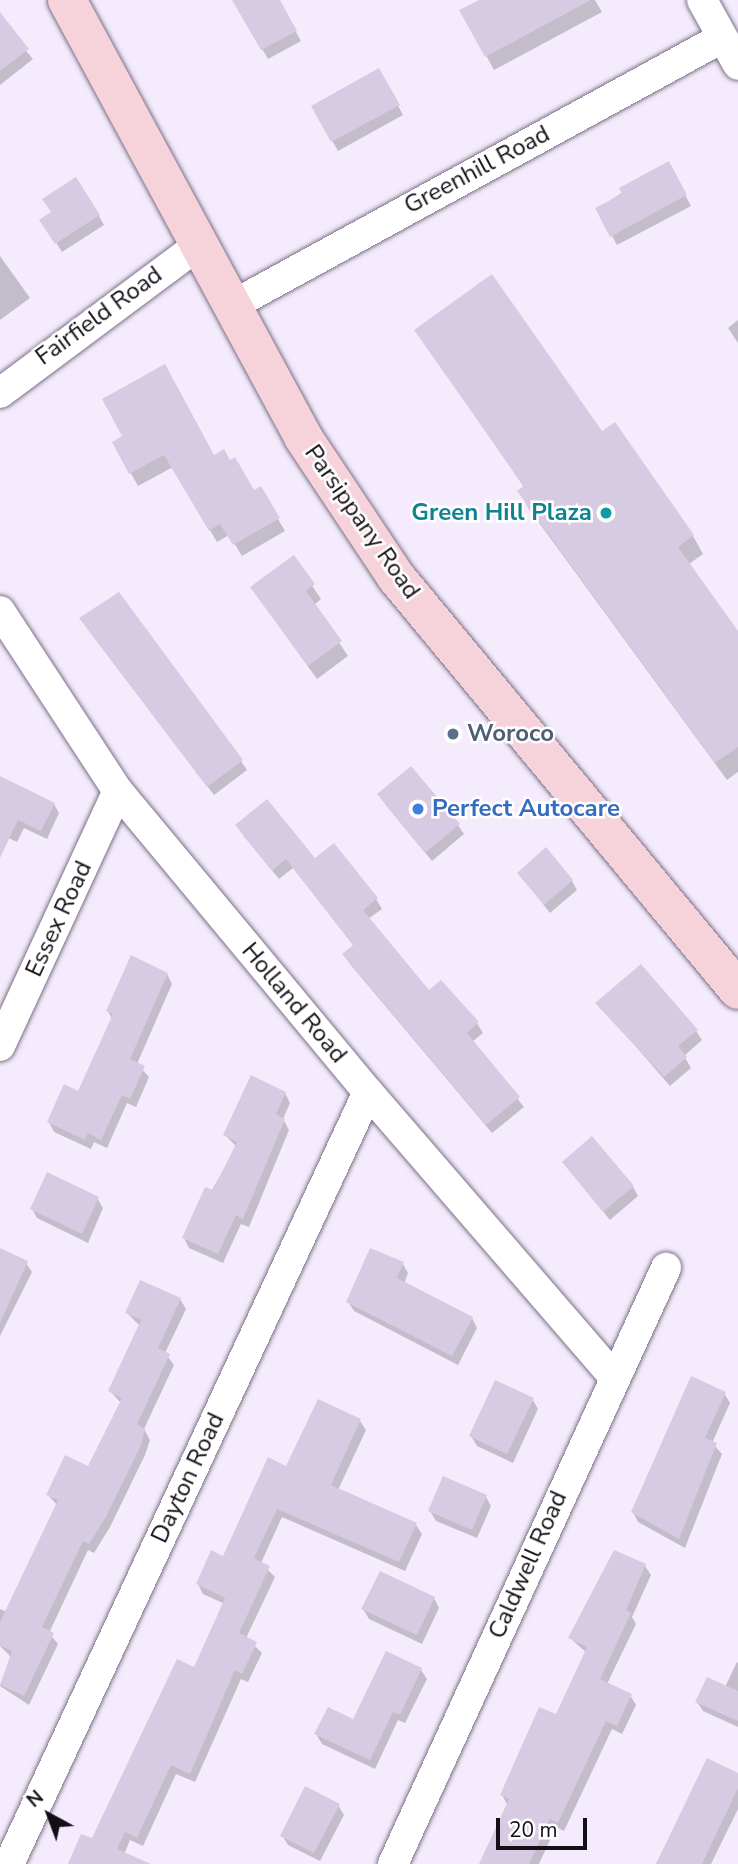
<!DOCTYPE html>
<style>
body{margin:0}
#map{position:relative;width:738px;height:1864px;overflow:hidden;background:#f4ecfc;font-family:"Nunito Sans",sans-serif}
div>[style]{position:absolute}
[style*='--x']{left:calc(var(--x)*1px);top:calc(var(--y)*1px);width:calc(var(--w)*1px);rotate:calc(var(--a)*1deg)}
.shadow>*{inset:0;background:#0003}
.building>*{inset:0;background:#d7cae3}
.roads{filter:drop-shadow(0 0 2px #7c7087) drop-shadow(0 0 2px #7c7087)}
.minor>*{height:30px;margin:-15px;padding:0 15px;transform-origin:15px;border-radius:15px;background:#fff}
.secondary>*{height:38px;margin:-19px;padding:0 19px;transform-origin:19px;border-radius:19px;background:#f6d3da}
.dots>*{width:19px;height:19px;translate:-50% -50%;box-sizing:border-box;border:4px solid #fff;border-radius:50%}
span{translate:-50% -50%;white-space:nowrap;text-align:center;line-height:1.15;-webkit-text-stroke:5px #fff;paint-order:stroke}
.street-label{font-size:24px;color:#140f17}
.culture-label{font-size:24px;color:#0d838f;font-weight:700}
.right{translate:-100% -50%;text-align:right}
.service-label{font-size:24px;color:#4e5e75;font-weight:700}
.left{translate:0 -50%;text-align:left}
.shop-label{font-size:24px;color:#366cbe;font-weight:700}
.north{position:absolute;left:14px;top:1780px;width:70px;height:70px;-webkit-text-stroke:5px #fff;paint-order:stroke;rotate:319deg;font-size:19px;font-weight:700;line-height:28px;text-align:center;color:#140f17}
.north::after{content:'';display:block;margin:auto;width:24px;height:32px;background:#140f17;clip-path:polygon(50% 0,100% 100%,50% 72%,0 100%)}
.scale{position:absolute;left:496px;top:1818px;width:91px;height:32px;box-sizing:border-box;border:4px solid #140f17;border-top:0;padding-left:9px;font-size:21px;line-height:24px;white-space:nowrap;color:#140f17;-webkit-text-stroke:5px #fff;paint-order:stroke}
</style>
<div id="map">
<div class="shadow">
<i style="clip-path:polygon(278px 0,301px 41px,268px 59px,234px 1px)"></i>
<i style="clip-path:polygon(482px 0,595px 0,602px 12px,494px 70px,462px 11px)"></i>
<i style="clip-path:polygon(0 20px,33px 59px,0 85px)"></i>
<i style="clip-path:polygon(379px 70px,403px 115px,338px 151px,313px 107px)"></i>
<i style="clip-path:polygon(668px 163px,691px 206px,617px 245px,597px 209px)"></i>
<i style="clip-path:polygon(99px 216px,104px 225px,62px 252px,42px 220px)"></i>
<i style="clip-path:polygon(0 256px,30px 298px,0 320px)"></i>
<i style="clip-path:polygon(738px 320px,738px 343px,728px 328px)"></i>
<i style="clip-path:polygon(416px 330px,602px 433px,614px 424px,693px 536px,703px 554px,689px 564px,738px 634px,738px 772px,727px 780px,529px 509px,519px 491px,524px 487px)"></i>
<i style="clip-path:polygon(114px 443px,214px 457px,254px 492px,260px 489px,285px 531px,242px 556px,229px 535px,217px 542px,173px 467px,138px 486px)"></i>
<i style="clip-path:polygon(293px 557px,321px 599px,314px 605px,348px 656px,317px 679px,261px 601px)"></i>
<i style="clip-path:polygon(87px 628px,241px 761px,247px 770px,214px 795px)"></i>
<i style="clip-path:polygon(0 778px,54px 804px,59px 813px,47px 839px,24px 828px,17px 842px,0 834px)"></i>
<i style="clip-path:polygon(385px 804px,458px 825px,464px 834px,432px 861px)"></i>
<i style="clip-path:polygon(243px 835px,315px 860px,376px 899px,382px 909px,368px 919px,429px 992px,440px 982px,477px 1023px,483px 1033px,472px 1042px,524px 1107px,492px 1133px,350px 964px,344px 954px,354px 946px,293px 868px,279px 879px)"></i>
<i style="clip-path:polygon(519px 873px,572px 881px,577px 890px,550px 913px)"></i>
<i style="clip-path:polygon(167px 974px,172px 984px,137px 1064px,149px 1077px,136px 1107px,127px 1103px,107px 1148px,94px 1142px,91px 1149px,54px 1132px,49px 1122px,79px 1094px,112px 1019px,108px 1011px)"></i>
<i style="clip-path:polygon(598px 1003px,696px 1031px,702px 1040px,684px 1056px,691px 1068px,670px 1086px)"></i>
<i style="clip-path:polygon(285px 1093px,290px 1103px,283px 1119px,289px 1130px,249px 1227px,241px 1224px,223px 1263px,189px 1248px,184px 1238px,237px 1147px,225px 1135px)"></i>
<i style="clip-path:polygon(564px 1163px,633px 1187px,638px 1196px,610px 1220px)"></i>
<i style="clip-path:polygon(97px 1198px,103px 1208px,88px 1243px,37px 1218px,32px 1209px)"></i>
<i style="clip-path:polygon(0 1250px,26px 1263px,32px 1272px,0 1336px)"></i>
<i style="clip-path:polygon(403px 1264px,408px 1273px,404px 1284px,472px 1318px,477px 1328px,458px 1365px,354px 1311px,348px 1302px)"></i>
<i style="clip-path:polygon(180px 1299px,186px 1309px,165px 1353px,174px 1365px,144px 1429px,150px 1440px,145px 1455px,110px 1527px,94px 1553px,88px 1550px,49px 1633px,58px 1644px,29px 1705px,0 1686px,11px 1657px,0 1646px,0 1609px,7px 1612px,58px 1506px,48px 1495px,89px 1469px,121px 1403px,110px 1391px,140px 1326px,127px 1313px)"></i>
<i style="clip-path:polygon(724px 1393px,730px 1403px,712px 1443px,722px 1454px,685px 1548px,638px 1522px,633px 1512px)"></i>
<i style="clip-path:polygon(533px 1400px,538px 1409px,513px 1463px,477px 1446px,471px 1436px)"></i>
<i style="clip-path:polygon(360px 1421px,366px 1430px,338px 1490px,416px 1525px,422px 1534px,405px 1571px,282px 1517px,261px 1563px,275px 1577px,246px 1638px,262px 1653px,248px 1682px,241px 1679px,195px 1782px,176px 1774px,143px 1846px,130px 1840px,120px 1864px,70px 1864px,93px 1840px,195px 1669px,225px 1604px,203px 1594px,198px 1584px,224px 1558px,287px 1468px)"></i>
<i style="clip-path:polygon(486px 1497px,491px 1506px,477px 1538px,436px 1521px,430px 1511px)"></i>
<i style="clip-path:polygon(645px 1566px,651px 1575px,632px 1617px,636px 1624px,607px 1684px,630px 1695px,636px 1705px,622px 1734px,612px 1729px,564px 1831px,556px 1827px,539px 1864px,480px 1864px,507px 1804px,502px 1795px,556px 1716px,587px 1653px,570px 1638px)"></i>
<i style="clip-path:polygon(434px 1598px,439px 1608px,422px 1644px,369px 1619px,363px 1609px)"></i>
<i style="clip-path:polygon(737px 1662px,738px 1663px,738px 1727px,703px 1711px,697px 1702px,725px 1687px)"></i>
<i style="clip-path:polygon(421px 1670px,427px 1679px,405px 1723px,398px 1720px,375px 1769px,322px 1744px,316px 1734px,354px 1721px)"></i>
<i style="clip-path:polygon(738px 1774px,738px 1809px,711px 1864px,656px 1864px,669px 1841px)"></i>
<i style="clip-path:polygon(338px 1805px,344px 1815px,320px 1861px,288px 1845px,282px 1835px)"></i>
</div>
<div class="building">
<i style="clip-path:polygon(232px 0,280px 0,297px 31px,261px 50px)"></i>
<i style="clip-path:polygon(479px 0,591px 0,485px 57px,459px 10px)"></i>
<i style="clip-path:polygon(0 12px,29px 49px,0 71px)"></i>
<i style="clip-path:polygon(379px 68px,400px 105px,331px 142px,311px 106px)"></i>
<i style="clip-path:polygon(669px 161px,687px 195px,610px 237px,595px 208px,622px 194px,619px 188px)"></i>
<i style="clip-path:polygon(76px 177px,100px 215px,55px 244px,39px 220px,51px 212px,42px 199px)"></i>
<i style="clip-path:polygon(492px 274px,602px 431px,615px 422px,694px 535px,678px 547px,738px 631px,738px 747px,715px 763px,517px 491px,524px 486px,414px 330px)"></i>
<i style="clip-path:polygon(165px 364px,214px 455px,224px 449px,230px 460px,235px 457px,254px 490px,261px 486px,280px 518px,233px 545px,220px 524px,209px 531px,164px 455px,129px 474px,112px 442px,122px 436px,102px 399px)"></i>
<i style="clip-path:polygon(294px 555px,315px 584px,306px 591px,342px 641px,308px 666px,250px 587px)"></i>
<i style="clip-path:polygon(119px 592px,243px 760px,207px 787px,79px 618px)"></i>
<i style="clip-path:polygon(411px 766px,460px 824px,425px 853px,377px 794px)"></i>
<i style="clip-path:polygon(0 776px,55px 803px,41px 831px,18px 820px,0 858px)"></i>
<i style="clip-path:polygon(267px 799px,315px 858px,334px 843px,378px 898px,363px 910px,429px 990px,441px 980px,479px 1022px,467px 1033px,520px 1097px,486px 1125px,342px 954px,353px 945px,286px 859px,272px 871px,235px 825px)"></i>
<i style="clip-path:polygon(546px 847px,573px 880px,544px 905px,517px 873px)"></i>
<i style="clip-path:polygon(131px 955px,168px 973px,130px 1059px,145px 1066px,130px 1099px,122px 1095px,101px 1140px,88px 1133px,85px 1140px,47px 1122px,64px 1084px,78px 1091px,113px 1014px,106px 1011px)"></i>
<i style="clip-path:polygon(641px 964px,698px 1030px,678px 1046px,687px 1057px,664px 1077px,595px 1003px)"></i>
<i style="clip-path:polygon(251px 1075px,286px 1092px,276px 1114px,285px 1119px,243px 1219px,236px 1215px,218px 1254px,182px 1238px,205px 1187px,213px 1190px,237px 1142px,223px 1135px)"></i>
<i style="clip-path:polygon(592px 1136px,634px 1186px,603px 1212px,562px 1162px)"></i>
<i style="clip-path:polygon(47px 1172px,99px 1197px,82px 1234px,30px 1209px)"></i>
<i style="clip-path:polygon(0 1248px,28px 1261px,0 1323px)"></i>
<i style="clip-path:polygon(370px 1248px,404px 1262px,397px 1278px,473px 1317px,452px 1356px,346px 1302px)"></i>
<i style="clip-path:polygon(140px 1280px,181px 1298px,158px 1348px,170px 1354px,137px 1424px,145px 1429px,141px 1445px,106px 1517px,89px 1544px,83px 1541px,42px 1627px,54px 1633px,24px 1696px,0 1685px,12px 1651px,0 1646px,0 1622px,58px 1500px,46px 1495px,65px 1455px,88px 1466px,122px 1398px,108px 1391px,141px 1320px,125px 1313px)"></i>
<i style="clip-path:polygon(691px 1376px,726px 1392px,705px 1438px,717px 1443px,679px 1539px,631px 1512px)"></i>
<i style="clip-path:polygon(495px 1380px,534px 1398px,507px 1454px,469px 1436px)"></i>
<i style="clip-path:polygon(318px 1399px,361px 1419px,331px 1485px,417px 1523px,399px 1562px,277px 1509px,254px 1558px,270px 1566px,239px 1633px,257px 1642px,242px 1674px,235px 1670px,190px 1774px,171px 1765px,137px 1838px,125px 1832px,117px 1849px,151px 1864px,68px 1864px,81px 1834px,92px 1838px,177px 1659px,194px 1667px,225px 1598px,196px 1584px,211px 1550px,223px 1556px,268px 1457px,286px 1466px)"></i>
<i style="clip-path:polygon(443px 1476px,487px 1495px,472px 1530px,428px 1511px)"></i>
<i style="clip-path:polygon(614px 1550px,646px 1564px,626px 1610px,631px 1613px,600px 1679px,632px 1694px,617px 1726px,606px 1721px,558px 1823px,550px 1819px,529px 1864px,479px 1864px,509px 1799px,500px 1795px,539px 1707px,556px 1714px,587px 1647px,568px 1638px)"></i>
<i style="clip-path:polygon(380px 1571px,435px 1597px,417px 1635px,361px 1609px)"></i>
<i style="clip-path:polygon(386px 1651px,422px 1668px,400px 1715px,393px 1712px,370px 1760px,314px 1734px,328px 1707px,353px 1719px)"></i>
<i style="clip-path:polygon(707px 1677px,738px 1691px,738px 1721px,695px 1702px)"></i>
<i style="clip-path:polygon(707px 1758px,738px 1773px,738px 1788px,702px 1864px,656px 1864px)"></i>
<i style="clip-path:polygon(305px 1786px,340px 1804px,314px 1853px,280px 1836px)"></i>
</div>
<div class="roads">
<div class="minor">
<i style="--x:702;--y:0;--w:74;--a:61"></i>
<i style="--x:233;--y:305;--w:557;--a:-28.64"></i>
<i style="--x:0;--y:393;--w:251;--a:-36.7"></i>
<i style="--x:0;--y:611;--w:215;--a:56.8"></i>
<i style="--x:118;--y:791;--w:391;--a:50.3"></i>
<i style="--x:368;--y:1092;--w:375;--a:49.2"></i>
<i style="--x:0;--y:1046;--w:281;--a:-65.2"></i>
<i style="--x:9;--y:1864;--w:851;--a:-65.06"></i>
<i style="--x:393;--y:1864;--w:656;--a:-65.39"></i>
</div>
<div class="secondary">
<i style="--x:67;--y:0;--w:497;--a:61.6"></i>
<i style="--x:303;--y:437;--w:168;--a:56.4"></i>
<i style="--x:396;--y:577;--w:536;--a:50.37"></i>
</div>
</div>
<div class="dots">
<i style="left:606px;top:513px;background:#0f9aa8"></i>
<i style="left:453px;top:734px;background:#5c6f8a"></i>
<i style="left:418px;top:809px;background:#3f7fe0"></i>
</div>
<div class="street-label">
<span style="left:477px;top:170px;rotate:-28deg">Greenhill Road</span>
<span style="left:99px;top:316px;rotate:-36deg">Fairfield Road</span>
<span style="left:362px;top:522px;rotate:55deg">Parsippany Road</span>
<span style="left:59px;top:919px;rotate:-65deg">Essex Road</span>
<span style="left:294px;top:1003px;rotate:50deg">Holland Road</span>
<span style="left:188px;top:1478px;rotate:-65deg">Dayton Road</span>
<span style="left:528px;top:1565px;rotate:-66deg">Caldwell Road</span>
</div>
<div class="culture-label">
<span class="right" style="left:592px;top:513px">Green Hill Plaza</span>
</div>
<div class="service-label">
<span class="left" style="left:467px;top:734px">Woroco</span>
</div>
<div class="shop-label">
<span class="left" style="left:432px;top:809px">Perfect Autocare</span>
</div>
<div class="north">N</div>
<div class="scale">20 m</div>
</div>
